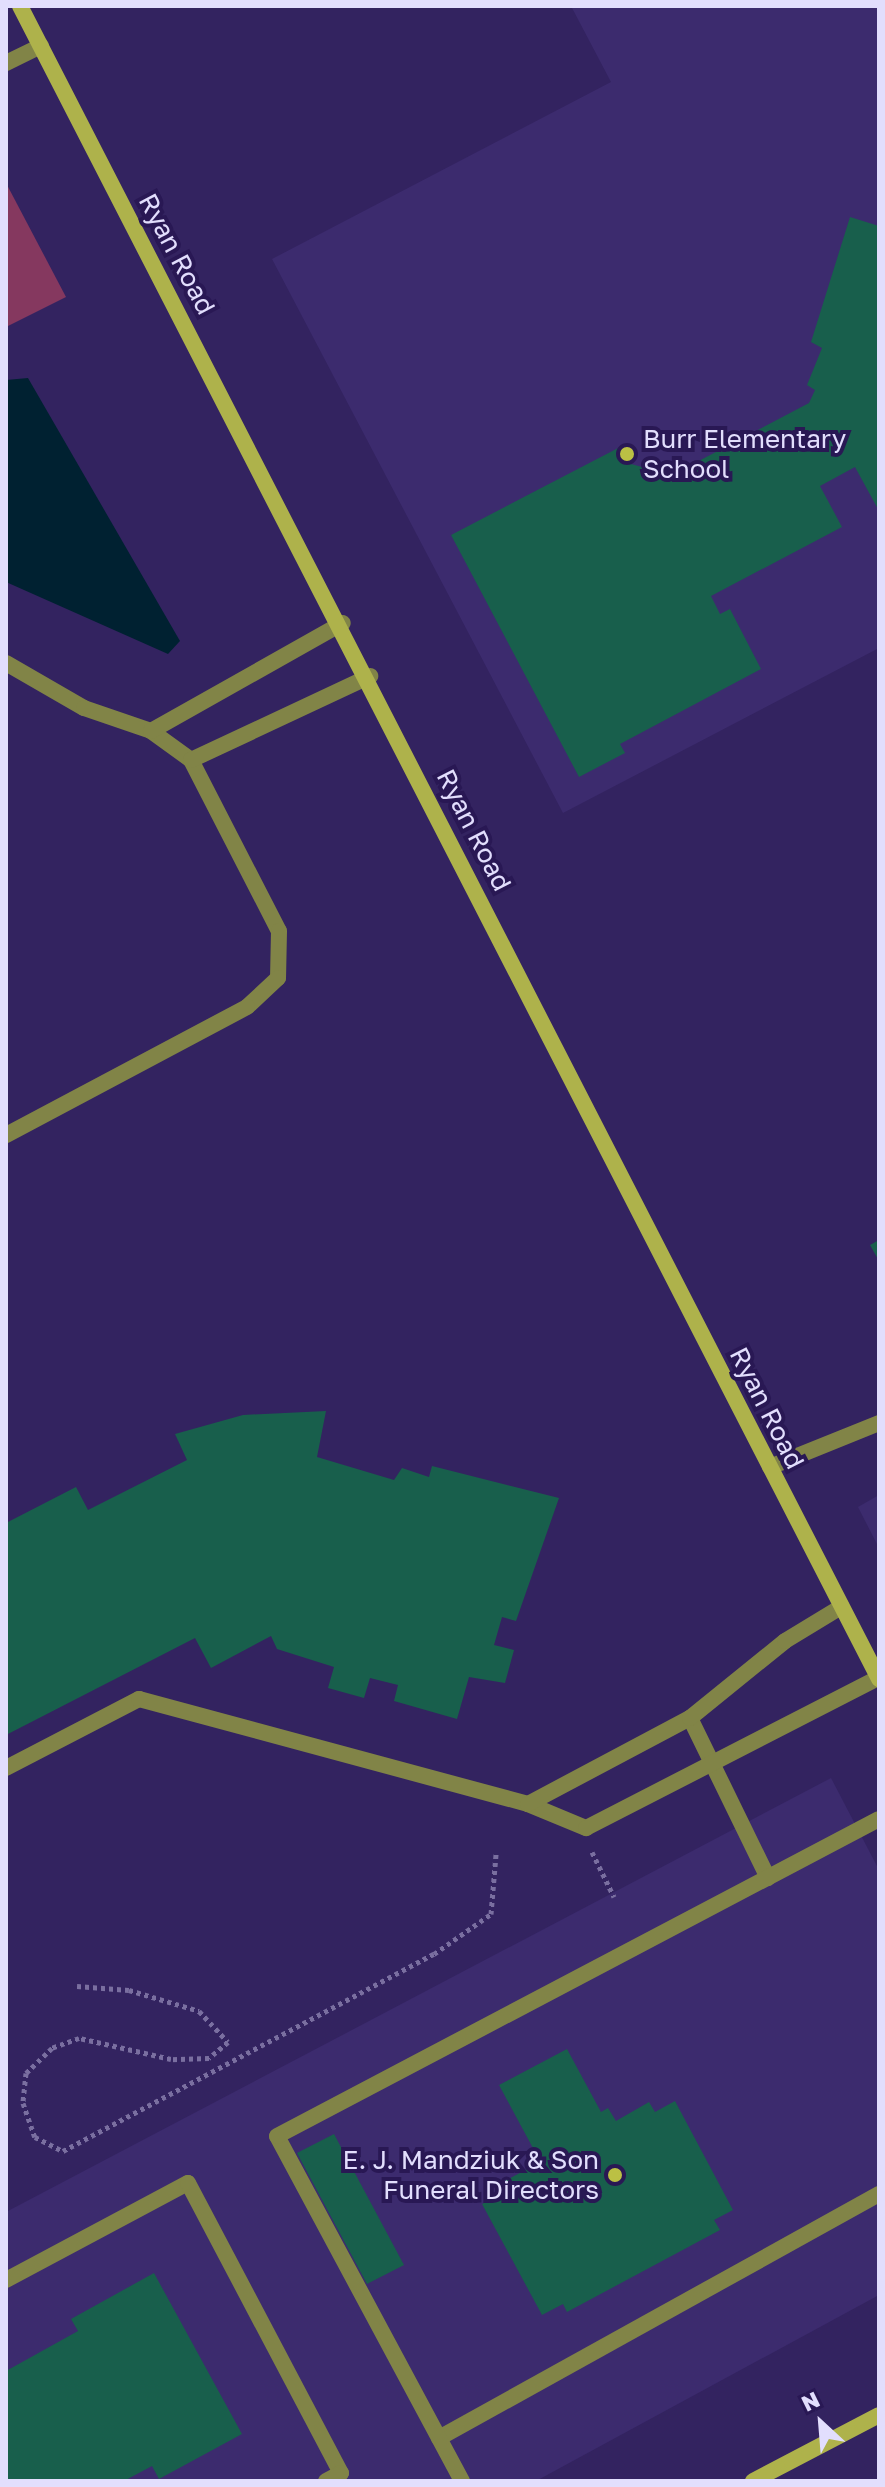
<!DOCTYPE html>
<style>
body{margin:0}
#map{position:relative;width:885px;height:2487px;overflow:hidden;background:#332360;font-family:"Golos Text",sans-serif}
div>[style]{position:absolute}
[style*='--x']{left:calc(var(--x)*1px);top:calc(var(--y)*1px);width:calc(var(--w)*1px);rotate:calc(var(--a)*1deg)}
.built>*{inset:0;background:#3c2b6e}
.green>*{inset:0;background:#85385f}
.water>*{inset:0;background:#002131}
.building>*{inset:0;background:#185f4c}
.path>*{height:5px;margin-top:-2.5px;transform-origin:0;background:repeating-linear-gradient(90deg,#7a6fa0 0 4px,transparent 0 8px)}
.service>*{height:16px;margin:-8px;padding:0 8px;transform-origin:8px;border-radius:8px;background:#818447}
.minor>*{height:16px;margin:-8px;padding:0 8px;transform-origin:8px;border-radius:8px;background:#818447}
.secondary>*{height:16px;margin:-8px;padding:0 8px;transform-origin:8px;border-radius:8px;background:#aeb24b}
.dots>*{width:22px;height:22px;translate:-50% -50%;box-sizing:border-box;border:4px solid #291854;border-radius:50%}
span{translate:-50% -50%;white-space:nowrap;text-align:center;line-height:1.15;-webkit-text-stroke:8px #291854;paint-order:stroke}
.street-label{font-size:26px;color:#e2defd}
.poi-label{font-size:26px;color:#e2defd}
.left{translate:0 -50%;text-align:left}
.right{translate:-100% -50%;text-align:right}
.frame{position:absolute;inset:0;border:8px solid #e2defd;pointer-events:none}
.north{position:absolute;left:781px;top:2383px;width:80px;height:80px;-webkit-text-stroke:6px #291854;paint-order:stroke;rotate:334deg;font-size:22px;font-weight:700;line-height:32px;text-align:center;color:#e2defd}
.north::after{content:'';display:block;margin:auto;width:28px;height:36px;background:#e2defd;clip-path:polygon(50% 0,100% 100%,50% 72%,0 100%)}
</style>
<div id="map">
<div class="built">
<i style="clip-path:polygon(571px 6px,879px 6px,879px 648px,563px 813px,272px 259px,611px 82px)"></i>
<i style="clip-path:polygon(879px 1495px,879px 1548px,858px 1507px)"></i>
<i style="clip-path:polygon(831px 1778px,879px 1870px,879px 2295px,536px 2481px,6px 2481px,6px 2212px)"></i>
</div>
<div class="green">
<i style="clip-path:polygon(6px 183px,66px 297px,6px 327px)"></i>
</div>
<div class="water">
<i style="clip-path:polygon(28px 378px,180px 641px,168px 654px,6px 582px,6px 380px)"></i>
</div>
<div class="building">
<i style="clip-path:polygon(850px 217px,879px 226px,879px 511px,855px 467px,820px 486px,842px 527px,711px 596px,720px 614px,730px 609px,761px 669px,620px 744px,625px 753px,579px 777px,451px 535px,622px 446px,631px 464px,672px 475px,809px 403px,815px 390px,807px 385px,822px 348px,811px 342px)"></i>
<i style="clip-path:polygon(879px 1240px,879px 1261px,870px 1245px)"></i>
<i style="clip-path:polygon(326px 1411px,317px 1457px,394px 1480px,402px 1468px,429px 1477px,432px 1466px,559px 1498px,516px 1621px,502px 1617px,494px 1645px,514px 1650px,505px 1683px,469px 1677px,457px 1719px,394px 1701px,398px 1685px,370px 1678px,364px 1698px,328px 1688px,334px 1667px,277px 1649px,271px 1636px,211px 1668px,195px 1638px,6px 1735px,6px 1523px,76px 1487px,88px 1510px,187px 1460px,175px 1434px,243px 1415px)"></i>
<i style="clip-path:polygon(567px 2049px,601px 2112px,608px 2108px,616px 2121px,649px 2102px,655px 2112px,675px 2101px,733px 2210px,714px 2220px,720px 2230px,567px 2312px,563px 2304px,542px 2315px,482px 2204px,503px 2193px,499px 2184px,533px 2166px,527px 2154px,534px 2150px,499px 2085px)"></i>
<i style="clip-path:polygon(334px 2134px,404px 2265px,367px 2284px,297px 2153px)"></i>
<i style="clip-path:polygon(154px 2273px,242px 2434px,159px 2479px,152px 2466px,124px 2481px,6px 2481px,6px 2371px,78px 2331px,71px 2319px)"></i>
</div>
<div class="path">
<i style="--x:592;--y:1852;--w:50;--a:63.9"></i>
<i style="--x:77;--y:1986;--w:52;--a:4.4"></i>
<i style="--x:129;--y:1990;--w:73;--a:16.7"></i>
<i style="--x:199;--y:2011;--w:42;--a:46.9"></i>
<i style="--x:228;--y:2042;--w:25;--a:140"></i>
<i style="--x:209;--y:2058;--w:38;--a:178"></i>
<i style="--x:171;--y:2059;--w:94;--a:-167.1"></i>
<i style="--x:79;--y:2038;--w:29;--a:160"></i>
<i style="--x:52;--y:2048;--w:36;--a:136"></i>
<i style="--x:26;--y:2073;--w:30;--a:96"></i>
<i style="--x:23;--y:2103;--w:36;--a:71"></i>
<i style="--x:35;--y:2137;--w:31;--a:27"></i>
<i style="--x:63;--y:2151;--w:420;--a:-28"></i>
<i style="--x:434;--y:1954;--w:70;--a:-35.1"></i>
<i style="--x:491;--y:1914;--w:60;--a:-85.2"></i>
</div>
<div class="service">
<i style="--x:6;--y:63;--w:39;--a:-26"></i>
<i style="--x:690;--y:1718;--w:178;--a:64"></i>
<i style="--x:6;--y:1768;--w:150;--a:-27.4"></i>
<i style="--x:139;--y:1699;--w:403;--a:15.1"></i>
<i style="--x:528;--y:1804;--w:63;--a:22.5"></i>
<i style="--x:586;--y:1828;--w:328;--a:-27.2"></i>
<i style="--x:528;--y:1804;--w:183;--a:-28"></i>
<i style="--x:690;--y:1718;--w:122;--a:-39"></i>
<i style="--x:785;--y:1641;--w:66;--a:-31.3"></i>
<i style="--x:6;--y:2280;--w:206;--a:-28.1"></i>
<i style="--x:188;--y:2183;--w:328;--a:62.2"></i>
<i style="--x:341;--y:2473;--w:17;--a:152"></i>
<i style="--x:439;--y:2438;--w:503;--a:-29.01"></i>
<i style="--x:462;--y:2481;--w:391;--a:-118.2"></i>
<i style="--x:277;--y:2136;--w:680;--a:-27.77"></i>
</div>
<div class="minor">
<i style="--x:6;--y:663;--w:90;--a:30"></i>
<i style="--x:84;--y:708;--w:71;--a:18.9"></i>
<i style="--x:151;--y:731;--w:49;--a:35.9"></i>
<i style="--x:191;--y:760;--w:192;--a:62.8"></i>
<i style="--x:279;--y:931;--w:47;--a:91.2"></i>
<i style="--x:278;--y:978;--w:42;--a:136.9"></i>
<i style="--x:247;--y:1007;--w:273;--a:152"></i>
<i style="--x:151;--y:731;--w:220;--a:-29.4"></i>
<i style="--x:191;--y:760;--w:198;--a:-25.1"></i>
<i style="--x:770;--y:1467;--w:118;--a:-22"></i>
</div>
<div class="secondary">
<i style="--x:20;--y:6;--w:1881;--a:62.82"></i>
<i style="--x:753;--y:2481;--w:142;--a:-27.6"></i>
</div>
<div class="dots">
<i style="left:627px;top:454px;background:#bbc044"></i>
<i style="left:615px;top:2175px;background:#bbc044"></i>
</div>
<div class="street-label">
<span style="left:177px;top:254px;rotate:62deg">Ryan Road</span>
<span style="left:474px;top:830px;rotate:63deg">Ryan Road</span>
<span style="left:767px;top:1408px;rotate:63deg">Ryan Road</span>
</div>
<div class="poi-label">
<span class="left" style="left:643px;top:454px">Burr Elementary<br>School</span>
<span class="right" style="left:599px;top:2175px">E. J. Mandziuk &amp; Son<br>Funeral Directors</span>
</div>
<div class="frame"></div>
<div class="north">N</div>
</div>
